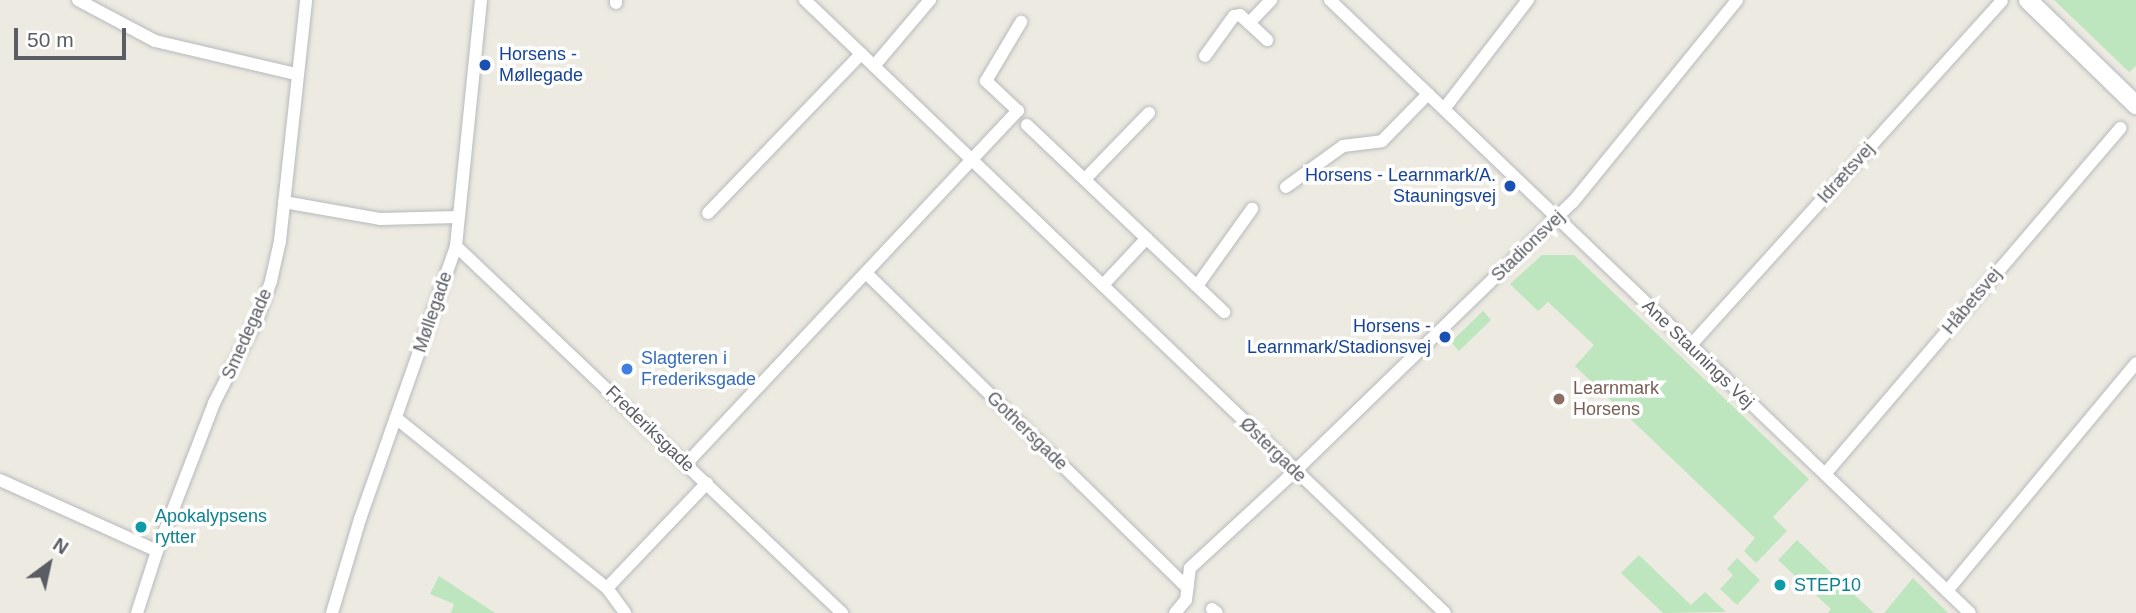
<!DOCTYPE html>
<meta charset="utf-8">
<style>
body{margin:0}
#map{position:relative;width:2136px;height:613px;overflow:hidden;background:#edebe1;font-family:Helvetica,sans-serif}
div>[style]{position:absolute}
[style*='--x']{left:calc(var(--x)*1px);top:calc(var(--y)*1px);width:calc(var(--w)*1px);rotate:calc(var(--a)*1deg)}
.green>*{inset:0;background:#bde5be}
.roads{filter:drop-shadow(0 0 2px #b7b9be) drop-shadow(0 0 2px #b7b9be)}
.street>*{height:12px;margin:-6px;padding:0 6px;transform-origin:6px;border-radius:6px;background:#fff}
.secondary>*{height:18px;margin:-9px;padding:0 9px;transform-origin:9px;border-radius:9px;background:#fff}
.dots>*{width:19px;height:19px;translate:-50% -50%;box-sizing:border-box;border:4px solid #fff;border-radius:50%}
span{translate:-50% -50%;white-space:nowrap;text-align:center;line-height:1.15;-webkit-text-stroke:7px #fff;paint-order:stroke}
.transit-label{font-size:18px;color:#164399}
.left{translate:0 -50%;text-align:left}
.right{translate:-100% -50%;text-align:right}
.street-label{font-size:18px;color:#5a5d63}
.shop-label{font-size:18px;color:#366cbe}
.education-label{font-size:18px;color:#785e54}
.culture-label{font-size:18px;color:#0d838f}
.north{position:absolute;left:14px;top:529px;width:70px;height:70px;-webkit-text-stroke:5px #fff;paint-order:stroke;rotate:33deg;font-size:19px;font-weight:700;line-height:28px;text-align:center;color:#5a5d63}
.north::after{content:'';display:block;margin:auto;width:24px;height:32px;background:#5a5d63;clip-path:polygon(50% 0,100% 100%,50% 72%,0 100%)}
.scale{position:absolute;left:14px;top:28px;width:112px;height:32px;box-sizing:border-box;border:4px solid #5a5d63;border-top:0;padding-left:9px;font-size:21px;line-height:24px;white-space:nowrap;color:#5a5d63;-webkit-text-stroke:5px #fff;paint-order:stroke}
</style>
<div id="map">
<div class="green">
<i style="clip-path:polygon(2054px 0,2136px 0,2136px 66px,2129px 72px)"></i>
<i style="clip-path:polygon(1542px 255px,1574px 255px,1809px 479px,1773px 517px,1787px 531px,1756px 563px,1744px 551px,1755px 538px,1575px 366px,1594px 345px,1548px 302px,1538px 311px,1510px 284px)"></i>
<i style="clip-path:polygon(1483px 311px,1491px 320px,1459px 351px,1451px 342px)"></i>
<i style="clip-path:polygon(1797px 540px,1862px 602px,1874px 613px,1828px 613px,1831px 609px,1778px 560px)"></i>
<i style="clip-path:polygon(1639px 555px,1691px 605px,1705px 592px,1726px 612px,1663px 613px,1621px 573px)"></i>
<i style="clip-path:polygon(1737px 558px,1760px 580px,1737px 605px,1720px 589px,1733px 575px,1727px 569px)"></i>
<i style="clip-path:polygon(439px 576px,495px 613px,451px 613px,454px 604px,430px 594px)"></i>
<i style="clip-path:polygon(1913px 578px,1948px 613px,1884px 613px)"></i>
</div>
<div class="roads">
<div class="street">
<i style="--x:78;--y:0;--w:87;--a:28"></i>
<i style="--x:155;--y:41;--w:145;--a:13.2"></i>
<i style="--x:616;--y:0;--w:3;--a:90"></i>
<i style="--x:805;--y:0;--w:886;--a:43.77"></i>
<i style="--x:1330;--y:0;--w:886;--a:43.77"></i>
<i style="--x:1249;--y:23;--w:25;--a:43"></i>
<i style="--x:1205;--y:56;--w:49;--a:-54.1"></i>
<i style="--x:1234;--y:16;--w:6;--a:-9"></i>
<i style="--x:1240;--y:15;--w:12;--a:42"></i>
<i style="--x:1249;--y:23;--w:32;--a:-46"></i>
<i style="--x:874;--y:66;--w:87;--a:-49.7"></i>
<i style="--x:1444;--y:109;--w:138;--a:-52.4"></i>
<i style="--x:1027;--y:125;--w:272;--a:43.5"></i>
<i style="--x:1085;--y:179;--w:92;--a:-45.9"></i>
<i style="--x:1286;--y:187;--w:70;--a:-35.7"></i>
<i style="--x:1343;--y:146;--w:39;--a:-7"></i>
<i style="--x:1382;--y:141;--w:66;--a:-45.6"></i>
<i style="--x:284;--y:202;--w:97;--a:10"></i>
<i style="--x:380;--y:219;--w:77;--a:-1.5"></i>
<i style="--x:708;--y:213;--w:221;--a:-46.1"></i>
<i style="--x:456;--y:246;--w:533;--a:43.55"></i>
<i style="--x:866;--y:273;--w:450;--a:44.4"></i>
<i style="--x:1103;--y:285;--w:64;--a:-46.9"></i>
<i style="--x:1197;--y:286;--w:95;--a:-54.5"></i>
<i style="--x:1690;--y:346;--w:465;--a:-47.9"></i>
<i style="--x:396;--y:418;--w:271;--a:38.9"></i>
<i style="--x:607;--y:588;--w:31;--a:54"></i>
<i style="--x:686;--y:464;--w:485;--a:-46.8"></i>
<i style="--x:1018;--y:111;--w:44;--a:-136.8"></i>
<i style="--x:986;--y:81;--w:69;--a:-59.3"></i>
<i style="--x:1825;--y:474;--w:455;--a:-49.5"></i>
<i style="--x:0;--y:480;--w:172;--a:24.3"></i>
<i style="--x:607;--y:588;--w:145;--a:-46.4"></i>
<i style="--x:1947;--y:591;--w:296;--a:-50.3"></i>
<i style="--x:1212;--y:609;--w:6;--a:39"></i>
<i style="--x:137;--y:613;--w:65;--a:-72.1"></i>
<i style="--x:157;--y:551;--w:159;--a:-68.9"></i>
<i style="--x:214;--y:403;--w:97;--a:-62.9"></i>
<i style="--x:258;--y:317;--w:38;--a:-70"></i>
<i style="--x:271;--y:281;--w:41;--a:-77.3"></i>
<i style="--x:280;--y:241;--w:242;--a:-83.8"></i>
<i style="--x:332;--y:613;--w:98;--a:-73.4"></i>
<i style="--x:360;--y:519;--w:289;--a:-70.6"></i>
<i style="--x:456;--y:246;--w:247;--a:-84.2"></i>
<i style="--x:1175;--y:613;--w:17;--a:-50"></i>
<i style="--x:1186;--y:600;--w:32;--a:-83"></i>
<i style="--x:1190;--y:568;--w:143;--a:-42.7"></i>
<i style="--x:1295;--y:471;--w:387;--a:-44.1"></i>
<i style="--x:1573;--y:202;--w:260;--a:-50.9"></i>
</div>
<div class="secondary">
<i style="--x:2028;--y:0;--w:151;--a:44.2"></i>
</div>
</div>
<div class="dots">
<i style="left:485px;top:65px;background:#1a4fb4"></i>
<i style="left:1510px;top:186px;background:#1a4fb4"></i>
<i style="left:1445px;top:337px;background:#1a4fb4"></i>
<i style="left:627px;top:369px;background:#3f7fe0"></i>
<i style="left:1559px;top:399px;background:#8d6e63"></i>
<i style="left:141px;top:527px;background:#0f9aa8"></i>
<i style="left:1780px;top:585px;background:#0f9aa8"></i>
</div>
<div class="transit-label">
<span class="left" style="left:499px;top:65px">Horsens -<br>Møllegade</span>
<span class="right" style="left:1496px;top:186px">Horsens - Learnmark/A.<br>Stauningsvej</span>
<span class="right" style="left:1431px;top:337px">Horsens -<br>Learnmark/Stadionsvej</span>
</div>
<div class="street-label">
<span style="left:1846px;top:173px;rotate:-48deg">Idrætsvej</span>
<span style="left:1528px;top:246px;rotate:-44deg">Stadionsvej</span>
<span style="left:1972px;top:301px;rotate:-50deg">Håbetsvej</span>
<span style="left:433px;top:312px;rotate:-71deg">Møllegade</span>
<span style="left:247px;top:334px;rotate:-66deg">Smedegade</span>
<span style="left:1698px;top:354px;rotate:44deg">Ane Staunings Vej</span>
<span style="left:650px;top:429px;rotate:44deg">Frederiksgade</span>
<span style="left:1027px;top:431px;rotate:44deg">Gothersgade</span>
<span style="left:1273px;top:450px;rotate:44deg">Østergade</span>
</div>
<div class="shop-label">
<span class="left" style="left:641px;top:369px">Slagteren i<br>Frederiksgade</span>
</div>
<div class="education-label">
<span class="left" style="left:1573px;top:399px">Learnmark<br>Horsens</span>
</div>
<div class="culture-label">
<span class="left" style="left:155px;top:527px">Apokalypsens<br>rytter</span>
<span class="left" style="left:1794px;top:585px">STEP10</span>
</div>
<div class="north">N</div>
<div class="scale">50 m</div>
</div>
